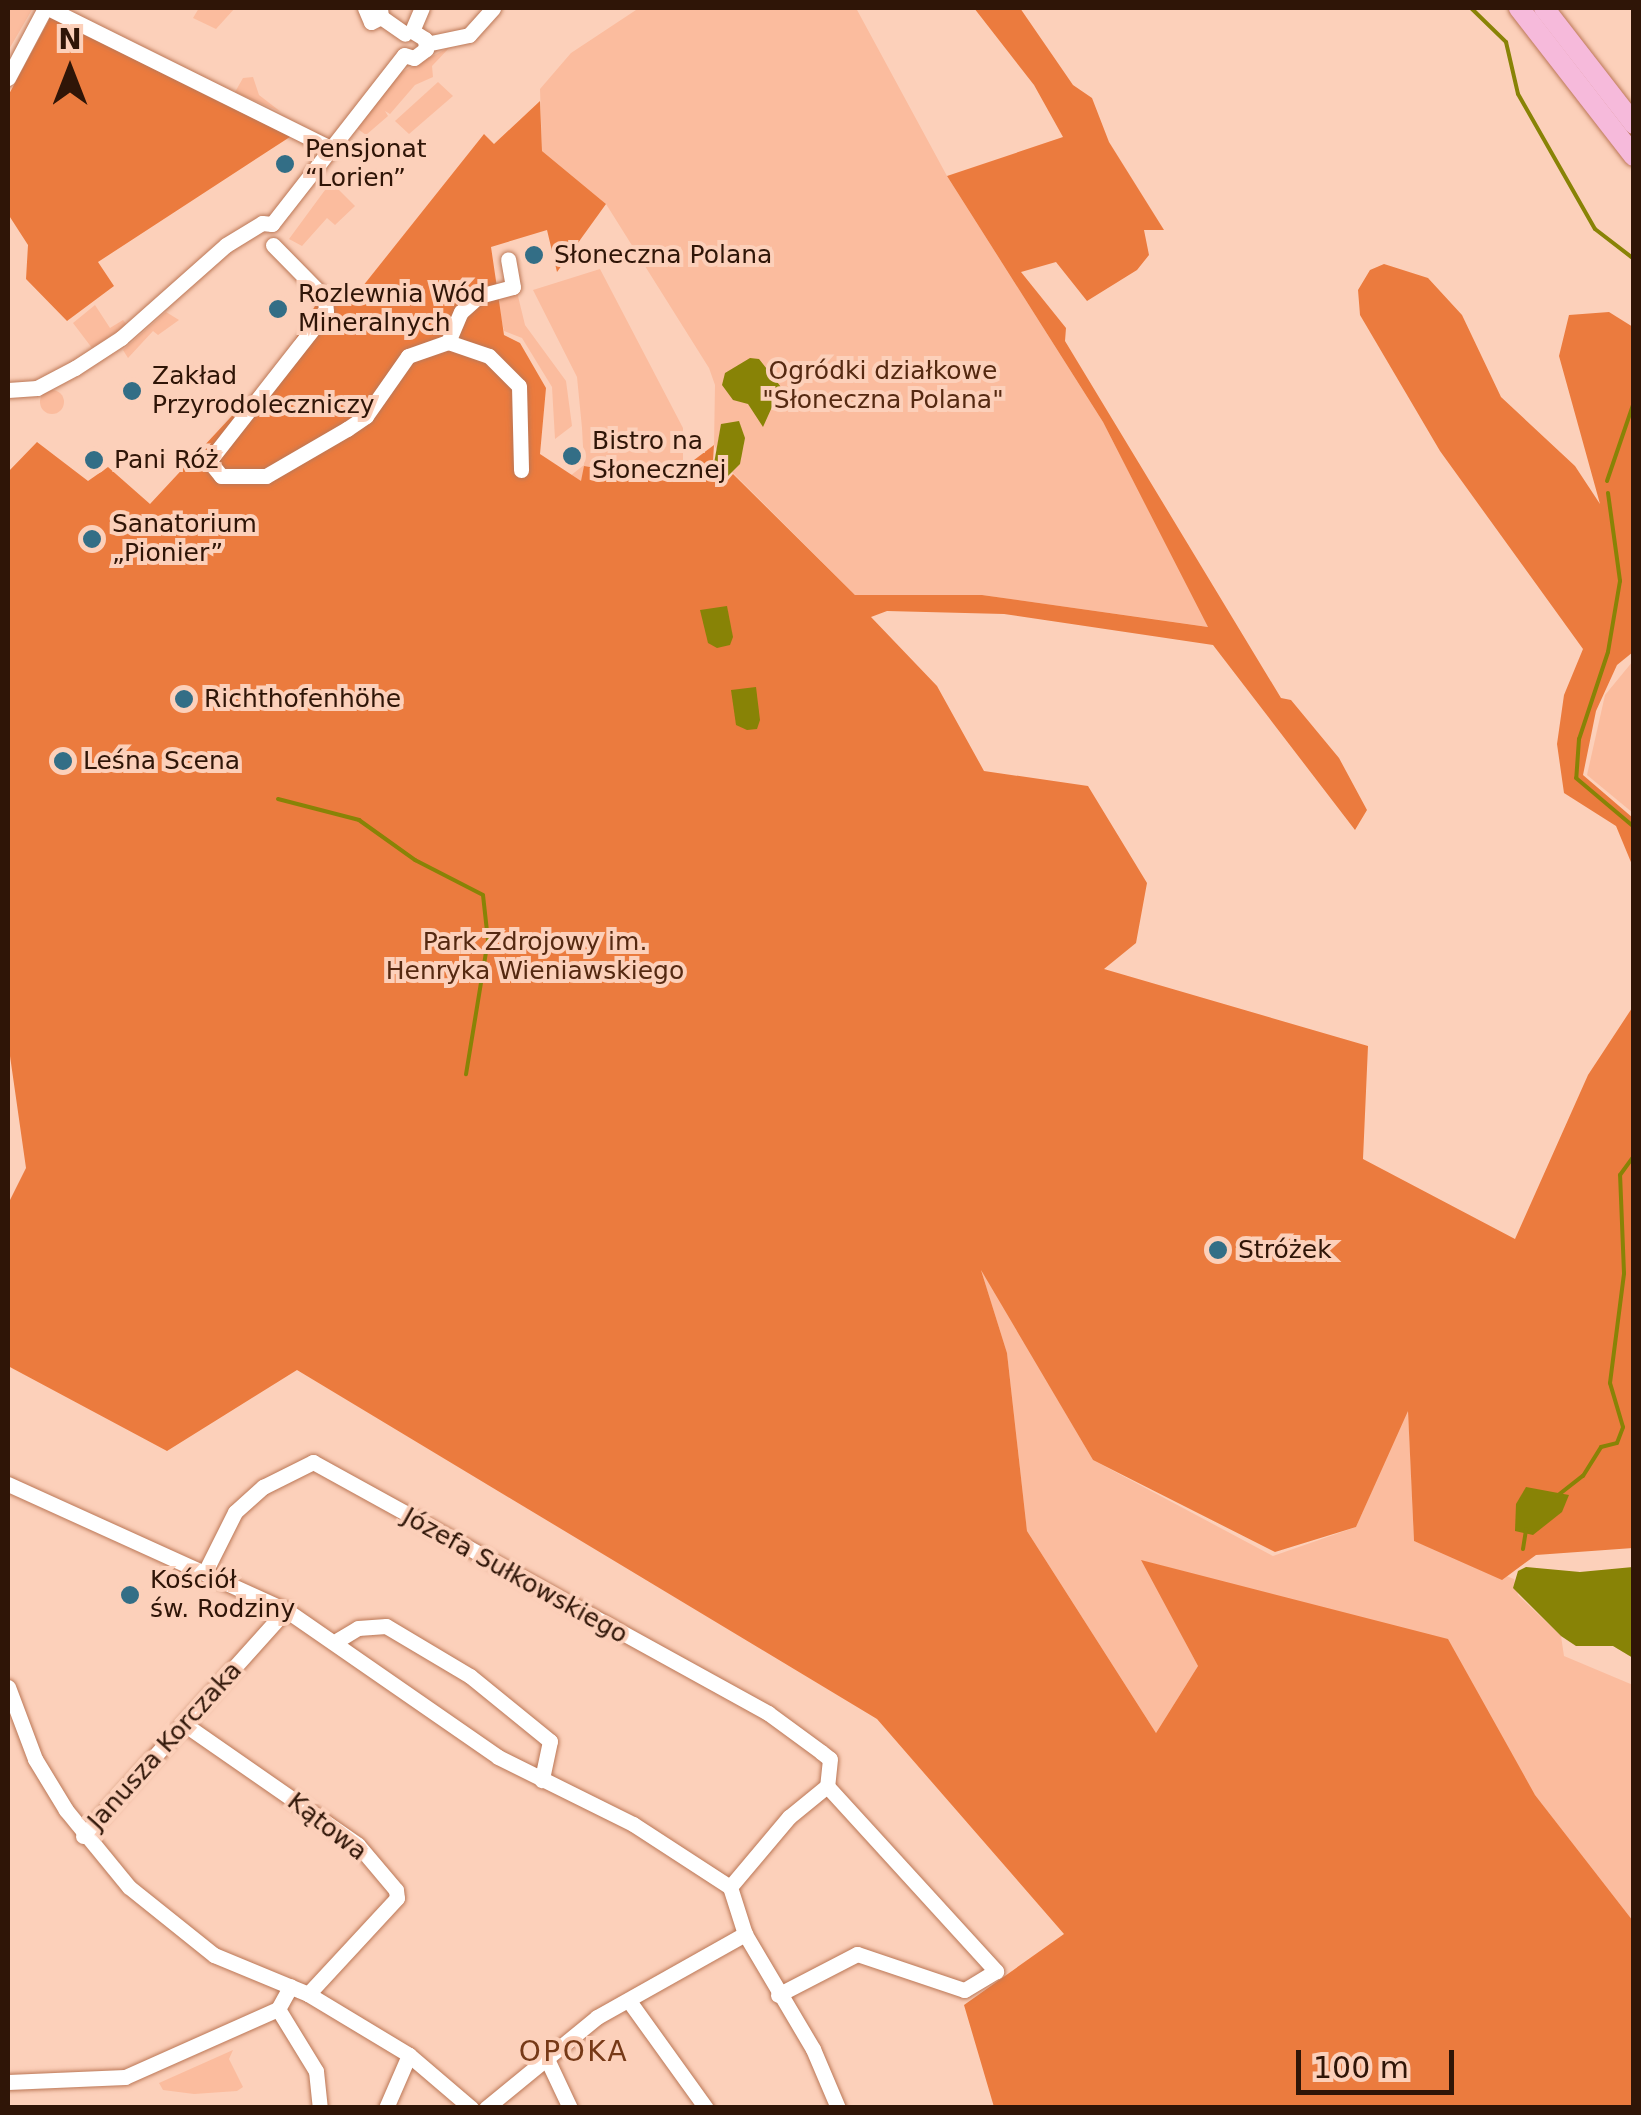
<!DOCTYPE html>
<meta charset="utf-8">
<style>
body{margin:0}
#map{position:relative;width:1641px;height:2115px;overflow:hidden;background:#fcd0ba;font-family:"DejaVu Sans",sans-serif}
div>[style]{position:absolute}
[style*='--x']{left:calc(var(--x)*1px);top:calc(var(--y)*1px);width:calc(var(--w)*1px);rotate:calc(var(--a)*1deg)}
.green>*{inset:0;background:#fbbc9e}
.round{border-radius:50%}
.forest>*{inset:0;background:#eb7b3e}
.water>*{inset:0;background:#888306}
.stream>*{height:4px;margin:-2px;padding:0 2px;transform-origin:2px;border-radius:2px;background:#888306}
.roads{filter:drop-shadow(0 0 2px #bb7756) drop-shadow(0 0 2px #bb7756)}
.minor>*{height:15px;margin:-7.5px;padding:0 7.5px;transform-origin:7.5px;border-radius:7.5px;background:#fff}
.major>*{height:20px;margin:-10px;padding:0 10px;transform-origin:10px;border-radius:10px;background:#f6badb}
.dots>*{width:28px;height:28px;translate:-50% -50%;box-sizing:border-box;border:5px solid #fcd0ba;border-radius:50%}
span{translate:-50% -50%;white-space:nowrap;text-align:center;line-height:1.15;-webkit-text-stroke:8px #fcd0ba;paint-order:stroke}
.poi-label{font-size:25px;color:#2f1507}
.left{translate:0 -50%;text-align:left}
.park-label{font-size:25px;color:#552911}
.street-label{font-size:25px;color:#2f1507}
.neighbourhood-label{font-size:28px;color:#763917;letter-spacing:2.5px}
.frame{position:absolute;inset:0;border:10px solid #2f1507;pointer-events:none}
.north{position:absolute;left:20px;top:20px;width:100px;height:100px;-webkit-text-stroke:8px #fcd0ba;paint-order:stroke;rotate:0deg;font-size:28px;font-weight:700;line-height:40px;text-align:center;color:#2f1507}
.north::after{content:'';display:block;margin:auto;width:35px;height:45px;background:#2f1507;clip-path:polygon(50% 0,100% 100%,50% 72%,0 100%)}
.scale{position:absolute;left:1296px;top:2050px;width:158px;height:45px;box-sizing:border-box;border:5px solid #2f1507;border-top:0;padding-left:12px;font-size:30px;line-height:35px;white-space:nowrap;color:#2f1507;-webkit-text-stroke:8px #fcd0ba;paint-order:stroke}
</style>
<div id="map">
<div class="green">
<i style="clip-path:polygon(8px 8px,33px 8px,8px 51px)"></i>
<i style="clip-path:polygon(199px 8px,235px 8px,216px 29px,193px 18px)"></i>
<i style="clip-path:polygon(639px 8px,856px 8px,947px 176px,1103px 422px,1209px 627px,982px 595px,855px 595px,728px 468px,714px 445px,715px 385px,709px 368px,606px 204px,542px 151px,540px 89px,571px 53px)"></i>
<i style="clip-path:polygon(450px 47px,432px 66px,433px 77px,415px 85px,390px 114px,385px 111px,388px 116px,366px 135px,354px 126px,396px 75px)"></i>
<i style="clip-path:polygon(253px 77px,259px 95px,281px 112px,235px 92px,243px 78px)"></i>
<i style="clip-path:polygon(438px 82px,453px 96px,409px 134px,395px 121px)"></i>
<i style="clip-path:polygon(339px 171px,348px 179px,339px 190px,355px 206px,335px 225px,327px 218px,302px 246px,289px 239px)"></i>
<i style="clip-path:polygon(600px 269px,683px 428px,683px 476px,666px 481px,611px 471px,606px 511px,551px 491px,584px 465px,582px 428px,577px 377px,533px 290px)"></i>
<i style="clip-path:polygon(517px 292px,525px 325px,566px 381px,572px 426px,555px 439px,552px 387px,522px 338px,504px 331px,496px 295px)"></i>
<i style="clip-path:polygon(95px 305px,110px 328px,123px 320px,127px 325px,92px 348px,73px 323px)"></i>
<i style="clip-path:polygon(166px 312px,179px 320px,158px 335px,153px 331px,128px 358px,123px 350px)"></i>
<i class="round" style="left:40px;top:390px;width:24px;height:24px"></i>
<i style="clip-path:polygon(1633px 661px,1633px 813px,1587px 775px,1605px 695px)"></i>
<i style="clip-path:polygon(979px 1264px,1093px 1460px,1273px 1556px,1356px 1527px,1408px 1408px,1414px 1541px,1514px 1579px,1518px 1595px,1561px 1636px,1564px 1656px,1633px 1685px,1633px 1921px,1527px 1785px,1286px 1599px,1143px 1561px,1198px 1666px,1156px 1733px,1027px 1531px,1007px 1353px)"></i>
<i style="clip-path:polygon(233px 2050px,229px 2059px,243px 2087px,237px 2091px,194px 2094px,163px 2090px,159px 2083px)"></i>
</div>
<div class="forest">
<i style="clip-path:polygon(974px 8px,1020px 8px,1073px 85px,1092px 98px,1109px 142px,1164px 230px,1144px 230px,1149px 255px,1137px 270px,1087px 301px,1056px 262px,1021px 272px,1066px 328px,1065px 341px,1281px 698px,1291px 700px,1339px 758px,1367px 810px,1355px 830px,1213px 645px,1004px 614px,887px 611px,871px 617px,937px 686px,984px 771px,1088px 786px,1147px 883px,1136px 943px,1104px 969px,1368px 1046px,1363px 1159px,1515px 1239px,1588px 1075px,1634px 1005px,1633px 1548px,1536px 1555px,1502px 1580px,1414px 1541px,1408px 1411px,1356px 1527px,1275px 1552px,1093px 1460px,981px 1270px,1007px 1353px,1027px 1531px,1156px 1733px,1198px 1666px,1141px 1560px,1448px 1639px,1535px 1795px,1633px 1921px,1633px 2107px,994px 2107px,964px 2005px,1064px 1934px,877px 1719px,297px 1370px,167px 1451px,8px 1366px,8px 1204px,26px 1168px,8px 1042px,8px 472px,37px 442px,88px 481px,108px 467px,150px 504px,282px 362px,315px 306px,351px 301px,484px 134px,494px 144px,540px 101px,542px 151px,606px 204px,557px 272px,547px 230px,491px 247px,504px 335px,520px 343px,546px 388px,540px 454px,581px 481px,584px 466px,666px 481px,714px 445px,712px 476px,728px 480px,733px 474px,855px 595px,982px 595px,1208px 627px,1103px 422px,947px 176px,1063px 137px,1034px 85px)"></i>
<i style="clip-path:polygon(51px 16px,296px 133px,98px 262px,114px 286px,67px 321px,26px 279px,28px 245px,8px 214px,8px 96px)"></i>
<i style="clip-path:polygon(1384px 264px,1428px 278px,1462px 315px,1501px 397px,1575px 466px,1600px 504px,1559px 356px,1569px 315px,1609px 312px,1633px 327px,1633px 652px,1617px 665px,1596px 711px,1583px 775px,1633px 818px,1633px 867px,1616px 826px,1564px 793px,1557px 744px,1564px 695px,1583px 649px,1440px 451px,1360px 315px,1358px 290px,1370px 270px)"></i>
</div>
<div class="water">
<i style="clip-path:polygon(750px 358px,759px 359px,781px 387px,763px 427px,748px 404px,733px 400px,722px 385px,725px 373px)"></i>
<i style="clip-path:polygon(739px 421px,745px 438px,740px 464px,721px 483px,712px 475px,721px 424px)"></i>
<i style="clip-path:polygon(727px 606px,733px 637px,730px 645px,717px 648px,708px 643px,700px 610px)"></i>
<i style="clip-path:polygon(756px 687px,760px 720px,757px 729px,747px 730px,736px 725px,731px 690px)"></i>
<i style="clip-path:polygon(1526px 1487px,1569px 1495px,1562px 1512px,1533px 1535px,1515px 1531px,1516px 1504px)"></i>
<i style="clip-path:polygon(1526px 1567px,1580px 1572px,1633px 1567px,1633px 1658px,1613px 1646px,1576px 1646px,1561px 1636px,1513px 1588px,1518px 1571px)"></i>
</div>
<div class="stream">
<i style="--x:1471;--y:8;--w:49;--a:44.2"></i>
<i style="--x:1506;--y:42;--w:53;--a:77"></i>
<i style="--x:1518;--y:94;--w:155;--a:60.3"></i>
<i style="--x:1595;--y:229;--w:49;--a:37.6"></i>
<i style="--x:1607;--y:481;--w:83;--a:-71.1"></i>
<i style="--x:1608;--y:493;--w:89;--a:82.2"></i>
<i style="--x:1620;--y:581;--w:72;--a:99.6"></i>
<i style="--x:1608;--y:652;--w:92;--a:108.4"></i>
<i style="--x:1579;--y:739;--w:39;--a:94"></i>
<i style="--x:1576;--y:778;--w:76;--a:40.2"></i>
<i style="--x:278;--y:799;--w:84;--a:14.5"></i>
<i style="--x:359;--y:820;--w:69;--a:35.5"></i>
<i style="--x:415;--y:860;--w:76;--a:27.2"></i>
<i style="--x:483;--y:895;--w:45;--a:83.7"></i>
<i style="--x:488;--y:940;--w:136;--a:99.3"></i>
<i style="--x:1557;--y:1496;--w:33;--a:-38"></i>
<i style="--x:1583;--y:1476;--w:34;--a:-58"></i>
<i style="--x:1601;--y:1447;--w:16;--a:-14"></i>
<i style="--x:1617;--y:1443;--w:17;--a:-69"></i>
<i style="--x:1623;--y:1427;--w:46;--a:-106.5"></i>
<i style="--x:1610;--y:1383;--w:111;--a:-82.7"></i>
<i style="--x:1624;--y:1273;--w:98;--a:-92.3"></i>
<i style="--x:1620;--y:1175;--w:24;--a:-54"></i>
<i style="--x:1523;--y:1549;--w:20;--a:-81"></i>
</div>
<div class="roads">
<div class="minor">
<i style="--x:48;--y:8;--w:315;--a:26.4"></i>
<i style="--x:365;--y:8;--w:15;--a:67"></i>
<i style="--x:371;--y:22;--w:11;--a:-27"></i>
<i style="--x:381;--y:17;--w:9;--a:-96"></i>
<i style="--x:381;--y:17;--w:29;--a:35"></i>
<i style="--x:412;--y:31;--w:25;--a:-67"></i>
<i style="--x:426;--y:44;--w:44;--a:-11.8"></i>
<i style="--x:469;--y:35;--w:36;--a:-48"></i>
<i style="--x:404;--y:55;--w:10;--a:17"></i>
<i style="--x:414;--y:58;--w:15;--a:-37"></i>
<i style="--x:426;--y:49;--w:10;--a:-96"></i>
<i style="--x:425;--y:39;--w:15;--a:-148"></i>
<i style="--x:8;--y:78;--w:79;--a:-62.1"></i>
<i style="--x:272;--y:224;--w:214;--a:-52"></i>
<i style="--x:273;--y:245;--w:74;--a:45.5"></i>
<i style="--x:325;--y:298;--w:14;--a:86"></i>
<i style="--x:326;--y:312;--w:189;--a:128.1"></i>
<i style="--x:209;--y:461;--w:19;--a:51"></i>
<i style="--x:221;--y:476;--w:45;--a:0"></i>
<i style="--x:266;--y:476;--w:94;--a:-30.1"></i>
<i style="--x:347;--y:429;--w:23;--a:-34"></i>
<i style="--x:366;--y:416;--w:73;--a:-55"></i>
<i style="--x:408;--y:356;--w:42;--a:-19.3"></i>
<i style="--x:448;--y:342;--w:43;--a:18.9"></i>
<i style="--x:489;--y:356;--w:42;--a:45"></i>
<i style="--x:519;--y:386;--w:84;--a:88.6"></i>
<i style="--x:448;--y:342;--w:33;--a:-67"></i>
<i style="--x:461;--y:312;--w:24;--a:-42"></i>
<i style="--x:479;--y:296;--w:35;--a:-15"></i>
<i style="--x:513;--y:287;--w:28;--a:-100"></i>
<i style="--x:8;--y:390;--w:29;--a:-4"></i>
<i style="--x:37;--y:388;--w:43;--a:-27.8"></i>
<i style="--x:75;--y:368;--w:55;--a:-33.1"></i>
<i style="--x:121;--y:338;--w:140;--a:-41.5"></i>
<i style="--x:226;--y:245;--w:42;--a:-31.4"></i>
<i style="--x:262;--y:223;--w:10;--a:6"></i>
<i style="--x:8;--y:1484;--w:305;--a:24.4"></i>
<i style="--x:286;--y:1610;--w:258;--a:34.7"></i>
<i style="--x:498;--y:1757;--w:151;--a:26.4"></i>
<i style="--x:633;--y:1824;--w:116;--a:33"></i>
<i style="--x:730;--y:1887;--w:49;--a:72.3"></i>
<i style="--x:745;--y:1934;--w:134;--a:59.4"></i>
<i style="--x:813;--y:2049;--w:64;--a:67"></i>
<i style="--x:205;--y:1572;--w:67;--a:-63.4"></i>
<i style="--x:235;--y:1512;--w:38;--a:-42"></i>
<i style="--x:263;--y:1487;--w:56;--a:-26.6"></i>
<i style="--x:313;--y:1462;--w:520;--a:28.88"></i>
<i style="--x:768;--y:1713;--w:66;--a:36.3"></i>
<i style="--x:821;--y:1752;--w:11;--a:38"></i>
<i style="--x:830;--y:1759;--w:27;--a:96"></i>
<i style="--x:827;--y:1786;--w:251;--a:47.6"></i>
<i style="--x:996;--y:1971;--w:37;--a:149"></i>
<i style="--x:964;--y:1990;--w:113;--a:-161.4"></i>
<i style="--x:857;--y:1954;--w:89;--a:152.6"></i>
<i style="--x:338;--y:1640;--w:23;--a:-31"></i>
<i style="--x:358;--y:1628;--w:28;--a:-4"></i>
<i style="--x:386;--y:1626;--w:98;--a:30.8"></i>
<i style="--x:470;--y:1676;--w:103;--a:39.1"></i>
<i style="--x:550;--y:1741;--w:40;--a:102"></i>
<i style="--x:8;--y:1687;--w:77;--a:69.4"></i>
<i style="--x:35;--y:1759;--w:60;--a:58.7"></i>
<i style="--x:66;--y:1810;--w:99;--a:50.7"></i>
<i style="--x:129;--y:1887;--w:109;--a:38.7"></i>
<i style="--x:214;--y:1955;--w:102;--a:22.5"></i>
<i style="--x:308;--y:1994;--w:118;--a:31.1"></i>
<i style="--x:409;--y:2055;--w:82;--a:40.5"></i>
<i style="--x:187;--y:1726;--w:208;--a:34.8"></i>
<i style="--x:358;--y:1845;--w:59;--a:49.8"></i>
<i style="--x:396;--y:1890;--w:8;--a:83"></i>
<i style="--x:397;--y:1898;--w:131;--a:132.8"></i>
<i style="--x:83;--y:1836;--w:304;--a:-48.1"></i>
<i style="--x:730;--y:1887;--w:92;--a:-49.9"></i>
<i style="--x:789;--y:1817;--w:49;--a:-39.2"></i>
<i style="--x:629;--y:2001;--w:132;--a:54.3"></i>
<i style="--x:278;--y:2009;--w:73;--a:58.5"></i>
<i style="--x:316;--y:2071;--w:37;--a:84"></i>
<i style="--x:546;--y:2057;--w:56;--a:64.8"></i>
<i style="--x:8;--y:2082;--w:117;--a:-2.4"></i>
<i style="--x:125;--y:2077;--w:167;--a:-24"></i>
<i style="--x:278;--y:2009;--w:26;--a:-61"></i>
<i style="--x:386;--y:2108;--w:58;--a:-66.5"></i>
<i style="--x:486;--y:2108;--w:144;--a:-39.3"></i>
<i style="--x:597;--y:2017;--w:170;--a:-29.3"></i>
</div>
<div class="major">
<i style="--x:1519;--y:8;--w:187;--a:52.2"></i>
<i style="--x:1544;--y:8;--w:147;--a:52.2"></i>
</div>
</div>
<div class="dots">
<i style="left:285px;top:164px;background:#336e86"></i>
<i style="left:534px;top:255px;background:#336e86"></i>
<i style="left:278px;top:309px;background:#336e86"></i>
<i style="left:132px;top:391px;background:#336e86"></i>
<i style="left:572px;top:456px;background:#336e86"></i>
<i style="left:94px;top:460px;background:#336e86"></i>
<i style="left:92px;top:539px;background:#336e86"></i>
<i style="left:184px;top:699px;background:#336e86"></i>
<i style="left:63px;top:761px;background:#336e86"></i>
<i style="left:1218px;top:1250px;background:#336e86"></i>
<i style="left:130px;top:1595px;background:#336e86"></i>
</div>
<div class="poi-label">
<span class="left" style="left:305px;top:164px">Pensjonat<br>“Lorien”</span>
<span class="left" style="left:554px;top:255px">Słoneczna Polana</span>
<span class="left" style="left:298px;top:309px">Rozlewnia Wód<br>Mineralnych</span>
<span class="left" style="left:152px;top:391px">Zakład<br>Przyrodoleczniczy</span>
<span class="left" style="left:592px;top:456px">Bistro na<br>Słonecznej</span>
<span class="left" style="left:114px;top:460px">Pani Róż</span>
<span class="left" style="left:112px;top:539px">Sanatorium<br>„Pionier”</span>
<span class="left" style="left:204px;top:699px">Richthofenhöhe</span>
<span class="left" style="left:83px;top:761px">Leśna Scena</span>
<span class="left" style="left:1238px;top:1250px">Stróżek</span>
<span class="left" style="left:150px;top:1595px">Kościół<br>św. Rodziny</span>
</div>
<div class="park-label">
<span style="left:883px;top:386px">Ogródki działkowe<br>"Słoneczna Polana"</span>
<span style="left:535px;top:957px">Park Zdrojowy im.<br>Henryka Wieniawskiego</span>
</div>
<div class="street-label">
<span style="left:515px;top:1576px;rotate:29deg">Józefa Sułkowskiego</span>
<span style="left:165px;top:1746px;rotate:-48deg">Janusza Korczaka</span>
<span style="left:327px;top:1827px;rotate:38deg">Kątowa</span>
</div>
<div class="neighbourhood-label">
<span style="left:574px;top:2052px">OPOKA</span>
</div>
<div class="frame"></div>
<div class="north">N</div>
<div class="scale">100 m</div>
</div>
